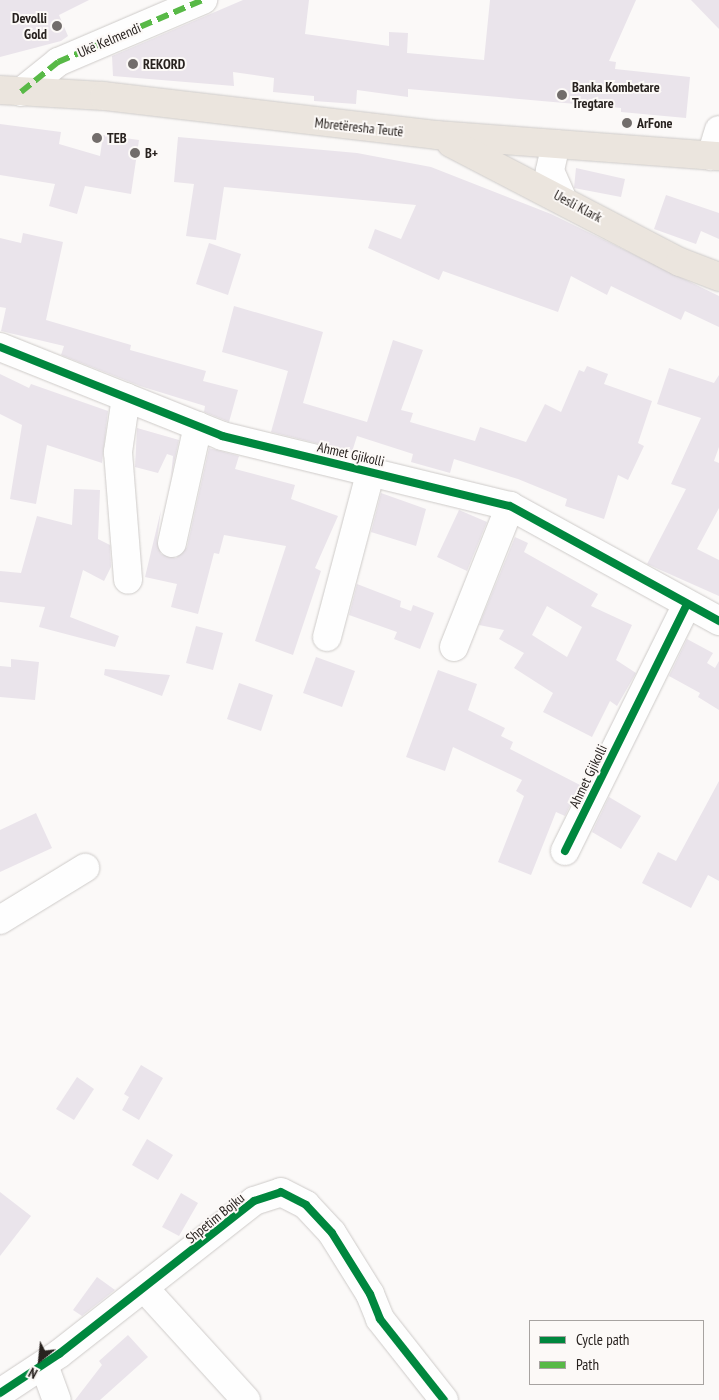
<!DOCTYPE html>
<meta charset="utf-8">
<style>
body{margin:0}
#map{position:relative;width:719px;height:1400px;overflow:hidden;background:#fbf9f8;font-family:"PT Sans Narrow",sans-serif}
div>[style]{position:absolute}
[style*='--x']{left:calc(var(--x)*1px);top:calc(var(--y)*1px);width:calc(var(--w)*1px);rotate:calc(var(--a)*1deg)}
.building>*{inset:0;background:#eae4eb}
.roads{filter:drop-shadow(0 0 1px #cecbc9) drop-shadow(0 0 1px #cecbc9)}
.minor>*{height:28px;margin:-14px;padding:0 14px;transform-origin:14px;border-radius:14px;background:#fefefe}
.major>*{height:28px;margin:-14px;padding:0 14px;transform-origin:14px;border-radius:14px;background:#ebe5de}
.quiet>*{height:6px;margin-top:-3px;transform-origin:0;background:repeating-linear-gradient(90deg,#58b947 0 12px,transparent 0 18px)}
.cycleway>*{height:8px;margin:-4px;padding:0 4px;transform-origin:4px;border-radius:4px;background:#00873e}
.dots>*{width:14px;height:14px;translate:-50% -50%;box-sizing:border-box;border:2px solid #fcf9f7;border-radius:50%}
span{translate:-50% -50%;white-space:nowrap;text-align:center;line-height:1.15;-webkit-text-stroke:4px #fcf9f7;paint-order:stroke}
.poi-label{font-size:14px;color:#28221f;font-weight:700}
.right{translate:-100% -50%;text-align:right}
.left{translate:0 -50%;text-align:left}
.street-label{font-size:14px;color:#28221f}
.legend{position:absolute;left:529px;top:1320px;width:175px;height:65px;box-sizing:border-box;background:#fcf9f7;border:1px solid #a7a3a1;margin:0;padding:6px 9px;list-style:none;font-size:15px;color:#28221f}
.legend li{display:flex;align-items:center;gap:10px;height:25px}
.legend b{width:25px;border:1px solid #a7a3a1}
.north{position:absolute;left:15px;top:1335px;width:50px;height:50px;-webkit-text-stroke:4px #fcf9f7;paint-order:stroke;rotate:208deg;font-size:14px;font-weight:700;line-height:20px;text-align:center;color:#28221f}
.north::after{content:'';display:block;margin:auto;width:18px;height:22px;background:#28221f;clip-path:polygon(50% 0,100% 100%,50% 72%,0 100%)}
</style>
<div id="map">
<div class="building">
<i style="clip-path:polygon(0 0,89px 0,59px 15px,68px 36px,61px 41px,0 57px)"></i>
<i style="clip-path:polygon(243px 0,309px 0,305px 34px,389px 46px,389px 32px,408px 33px,407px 53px,484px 60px,490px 0,636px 0,609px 61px,616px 62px,615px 69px,690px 77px,686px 118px,621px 112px,621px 108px,408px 89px,408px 97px,357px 90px,356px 104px,314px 101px,314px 96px,273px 92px,274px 78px,233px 72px,234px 86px,113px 76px,112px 56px)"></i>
<i style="clip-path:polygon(691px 0,719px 0,719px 29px)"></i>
<i style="clip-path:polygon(0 124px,61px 132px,59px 144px,100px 156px,103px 135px,139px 140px,131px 194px,85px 186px,77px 214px,49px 206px,55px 184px,0 175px)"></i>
<i style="clip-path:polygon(178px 137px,357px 153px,431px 167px,551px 214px,719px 296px,719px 327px,685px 311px,681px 320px,611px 286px,607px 295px,571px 276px,558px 312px,443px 271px,439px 280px,368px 248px,375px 229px,401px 239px,416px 205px,224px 187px,216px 240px,186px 236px,194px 184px,174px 182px)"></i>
<i style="clip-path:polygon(576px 168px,625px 179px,621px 197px,574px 188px)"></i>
<i style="clip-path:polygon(666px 195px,719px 213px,719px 239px,701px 231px,696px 244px,654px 229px)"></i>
<i style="clip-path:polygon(23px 233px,63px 242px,46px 320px,131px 345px,130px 350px,206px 371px,203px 381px,238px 390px,229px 422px,204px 412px,205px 406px,140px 386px,61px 355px,64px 346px,1px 331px,6px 308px,0 307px,0 238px,21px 243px)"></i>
<i style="clip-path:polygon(209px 243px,241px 254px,228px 295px,196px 284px)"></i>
<i style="clip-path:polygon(234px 306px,323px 332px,303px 403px,367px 422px,393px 340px,423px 350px,401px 410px,413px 413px,410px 422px,475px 441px,480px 427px,526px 442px,545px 404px,561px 412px,579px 370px,584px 372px,587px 366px,608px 374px,604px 384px,652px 401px,638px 443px,644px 446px,628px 480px,618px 475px,604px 519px,565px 506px,567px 499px,518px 479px,454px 459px,450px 473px,411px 462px,413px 454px,357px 436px,352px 452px,271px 432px,288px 371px,222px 352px)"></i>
<i style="clip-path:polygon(669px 368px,714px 383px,719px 375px,719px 447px,714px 461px,719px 463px,719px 508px,697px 549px,719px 560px,719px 596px,647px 564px,686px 489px,671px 484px,701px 418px,657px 404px)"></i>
<i style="clip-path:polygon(0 374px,29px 388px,31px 384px,108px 411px,102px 463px,47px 445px,36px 504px,10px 499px,22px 425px,0 414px)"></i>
<i style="clip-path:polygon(137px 428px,179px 440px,171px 477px,173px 456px,167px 454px,158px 473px,135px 467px)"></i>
<i style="clip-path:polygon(209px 448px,239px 456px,235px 469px,295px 485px,291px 499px,338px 516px,315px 568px,321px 571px,293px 655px,255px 641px,286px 546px,224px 535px,219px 554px,214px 553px,198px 614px,171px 607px,177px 584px,145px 577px,161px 510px,157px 540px,161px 554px,176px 558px,187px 547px)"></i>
<i style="clip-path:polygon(74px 489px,100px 490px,98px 539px,110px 545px,111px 567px,104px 581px,83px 570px,70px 617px,119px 636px,115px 647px,39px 627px,45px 607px,0 602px,0 571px,21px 573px,37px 516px,72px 525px)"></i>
<i style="clip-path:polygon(381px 493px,426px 509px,416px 546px,371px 532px)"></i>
<i style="clip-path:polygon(459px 510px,487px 522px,467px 571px,437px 557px)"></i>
<i style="clip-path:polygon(evenodd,515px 537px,528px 543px,524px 552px,598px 594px,591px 606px,632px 625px,616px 660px,636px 673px,617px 706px,610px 701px,592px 737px,543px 712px,553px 693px,514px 668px,524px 653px,499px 639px,504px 630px,479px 625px,515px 537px,547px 606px,582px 627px,567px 657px,532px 635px,547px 606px)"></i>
<i style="clip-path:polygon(357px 584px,401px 601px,400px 607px,411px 611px,413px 605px,434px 613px,420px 649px,394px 639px,397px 632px,349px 615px)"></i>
<i style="clip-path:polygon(196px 626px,223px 633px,213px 670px,186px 663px)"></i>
<i style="clip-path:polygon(687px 639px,713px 653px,707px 663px,715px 668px,719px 661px,719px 710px,698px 697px,700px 693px,669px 676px)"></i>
<i style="clip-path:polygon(316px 657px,355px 671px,342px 707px,303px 693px)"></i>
<i style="clip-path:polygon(11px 659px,39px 662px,35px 700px,0 697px,0 666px,11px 667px)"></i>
<i style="clip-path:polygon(105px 669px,170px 675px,162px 696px,104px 675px)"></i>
<i style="clip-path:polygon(438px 670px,477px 684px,468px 710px,505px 728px,501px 736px,513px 742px,510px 749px,580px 785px,565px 816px,556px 812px,531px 875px,498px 862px,524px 796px,516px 791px,522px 780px,453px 747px,445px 771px,406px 757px)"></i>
<i style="clip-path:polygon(239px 683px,273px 695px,261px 731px,227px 719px)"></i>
<i style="clip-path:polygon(719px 781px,719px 881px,708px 875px,691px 908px,642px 883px,658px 852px,676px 861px)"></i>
<i style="clip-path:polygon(609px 797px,641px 816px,621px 849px,592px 832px)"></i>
<i style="clip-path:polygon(36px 813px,52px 848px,0 872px,0 830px)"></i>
<i style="clip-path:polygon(141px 1065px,163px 1078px,139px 1120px,122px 1110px,129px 1097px,124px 1094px)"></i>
<i style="clip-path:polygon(77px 1077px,94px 1089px,74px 1120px,56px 1109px)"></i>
<i style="clip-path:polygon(147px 1139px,173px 1155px,158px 1180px,132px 1165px)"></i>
<i style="clip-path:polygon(0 1192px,31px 1216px,0 1256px)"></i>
<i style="clip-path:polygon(181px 1193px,198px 1203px,179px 1236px,162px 1227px)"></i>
<i style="clip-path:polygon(97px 1277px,115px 1290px,82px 1316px,73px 1310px)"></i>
<i style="clip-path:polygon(128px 1335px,148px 1357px,100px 1400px,75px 1400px,102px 1365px,99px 1361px)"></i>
</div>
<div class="roads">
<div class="minor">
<i style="--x:21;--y:92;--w:48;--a:-39"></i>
<i style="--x:58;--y:62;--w:158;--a:-23.2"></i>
<i style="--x:556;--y:144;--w:28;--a:103"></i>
<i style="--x:550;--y:171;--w:27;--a:66"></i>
<i style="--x:711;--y:156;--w:27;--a:-73"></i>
<i style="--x:0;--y:347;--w:239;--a:21.8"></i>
<i style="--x:222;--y:436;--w:296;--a:13.7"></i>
<i style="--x:510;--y:506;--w:239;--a:28.8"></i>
<i style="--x:126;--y:397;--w:56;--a:98.3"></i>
<i style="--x:118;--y:452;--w:128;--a:85.5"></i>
<i style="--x:172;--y:543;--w:120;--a:-77.5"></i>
<i style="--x:327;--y:637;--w:172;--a:-75.2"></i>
<i style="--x:454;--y:647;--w:152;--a:-68.3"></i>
<i style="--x:565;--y:851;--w:275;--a:-63.7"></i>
<i style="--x:0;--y:920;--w:100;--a:-31.5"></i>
<i style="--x:145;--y:1289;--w:150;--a:47.7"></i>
<i style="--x:44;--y:1365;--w:37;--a:70"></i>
<i style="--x:0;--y:1393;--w:71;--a:-33.5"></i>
<i style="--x:59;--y:1354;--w:248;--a:-38.1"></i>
<i style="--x:254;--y:1201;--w:28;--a:-18"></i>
<i style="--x:281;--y:1192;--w:28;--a:27"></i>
<i style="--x:306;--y:1205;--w:38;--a:47"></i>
<i style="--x:332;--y:1233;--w:72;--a:58.1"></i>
<i style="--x:370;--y:1294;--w:27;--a:68"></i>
<i style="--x:380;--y:1319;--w:103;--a:51.7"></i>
</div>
<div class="major">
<i style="--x:0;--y:90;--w:104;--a:3.3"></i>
<i style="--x:104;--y:96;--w:335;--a:6.7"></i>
<i style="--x:437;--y:135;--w:283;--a:4.3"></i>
<i style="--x:451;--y:143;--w:258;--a:27.5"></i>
<i style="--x:680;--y:262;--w:42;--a:21"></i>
</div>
</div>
<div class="quiet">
<i style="--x:21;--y:92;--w:48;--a:-39"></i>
<i style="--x:58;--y:62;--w:158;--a:-23.2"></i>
</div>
<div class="cycleway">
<i style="--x:0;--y:347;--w:239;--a:21.8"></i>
<i style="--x:222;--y:436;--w:296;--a:13.7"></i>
<i style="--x:510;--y:506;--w:239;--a:28.8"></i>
<i style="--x:565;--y:851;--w:275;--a:-63.7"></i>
<i style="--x:0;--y:1393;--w:71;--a:-33.5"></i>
<i style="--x:59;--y:1354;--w:248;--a:-38.1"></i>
<i style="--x:254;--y:1201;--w:28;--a:-18"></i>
<i style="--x:281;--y:1192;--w:28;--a:27"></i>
<i style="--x:306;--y:1205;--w:38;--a:47"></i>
<i style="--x:332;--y:1233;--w:72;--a:58.1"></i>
<i style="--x:370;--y:1294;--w:27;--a:68"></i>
<i style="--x:380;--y:1319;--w:103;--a:51.7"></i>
</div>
<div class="dots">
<i style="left:57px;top:26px;background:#726d6b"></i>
<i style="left:133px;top:64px;background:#726d6b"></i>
<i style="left:562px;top:95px;background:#726d6b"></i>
<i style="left:627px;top:123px;background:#726d6b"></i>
<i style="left:97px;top:138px;background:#726d6b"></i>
<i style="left:135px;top:153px;background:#726d6b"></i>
</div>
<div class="poi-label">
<span class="right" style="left:47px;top:26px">Devolli<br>Gold</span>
<span class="left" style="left:143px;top:64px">REKORD</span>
<span class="left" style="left:572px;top:95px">Banka Kombetare<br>Tregtare</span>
<span class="left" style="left:637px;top:123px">ArFone</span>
<span class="left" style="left:107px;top:138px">TEB</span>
<span class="left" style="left:145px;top:153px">B+</span>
</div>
<div class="street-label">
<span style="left:109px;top:40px;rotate:-23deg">Ukë Kelmendi</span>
<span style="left:359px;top:127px;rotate:6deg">Mbretëresha Teutë</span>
<span style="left:578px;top:206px;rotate:28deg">Uesli Klark</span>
<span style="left:351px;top:454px;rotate:13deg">Ahmet Gjikolli</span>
<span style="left:588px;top:776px;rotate:-64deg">Ahmet Gjikolli</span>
<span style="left:215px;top:1218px;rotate:-39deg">Shpetim Bojku</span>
</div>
<ul class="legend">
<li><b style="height:6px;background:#00873e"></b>Cycle path</li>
<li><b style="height:6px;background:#58b947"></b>Path</li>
</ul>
<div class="north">N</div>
</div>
